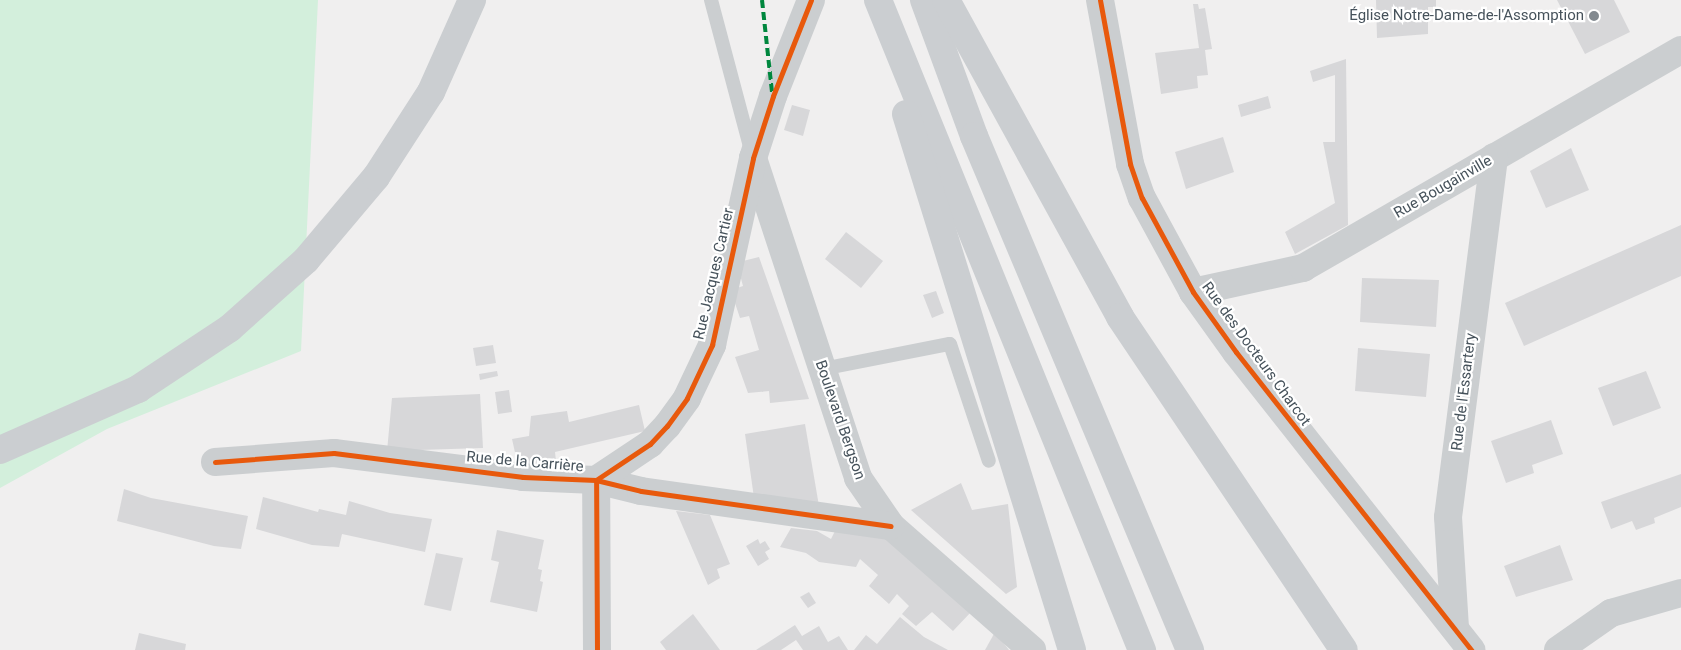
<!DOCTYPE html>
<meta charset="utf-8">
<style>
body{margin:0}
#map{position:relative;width:1681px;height:650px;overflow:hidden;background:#f0efef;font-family:Roboto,sans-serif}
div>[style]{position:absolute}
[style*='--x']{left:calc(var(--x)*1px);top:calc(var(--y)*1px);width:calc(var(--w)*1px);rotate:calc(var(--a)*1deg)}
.green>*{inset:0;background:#d3efdc}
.building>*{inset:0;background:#d7d7d9}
.lane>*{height:14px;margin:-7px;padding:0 7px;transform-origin:7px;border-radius:7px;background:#cbced0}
.street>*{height:28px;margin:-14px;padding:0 14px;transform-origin:14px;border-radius:14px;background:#cbced0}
.secondary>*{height:28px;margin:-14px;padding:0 14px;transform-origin:14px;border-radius:14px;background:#cbced1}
.quiet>*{height:4px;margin-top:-2px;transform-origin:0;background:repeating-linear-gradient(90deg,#00873e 0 8px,transparent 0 12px)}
.cycleway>*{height:5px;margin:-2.5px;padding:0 2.5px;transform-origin:2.5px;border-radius:2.5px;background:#e8590c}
.dots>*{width:14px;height:14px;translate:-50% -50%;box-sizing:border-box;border:2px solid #fff;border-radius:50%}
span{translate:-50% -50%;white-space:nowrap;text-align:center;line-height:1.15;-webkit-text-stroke:4.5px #fff;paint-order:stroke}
.poi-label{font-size:15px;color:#46525b}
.right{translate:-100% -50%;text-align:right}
.street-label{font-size:15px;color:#46525b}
</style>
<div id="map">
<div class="green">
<i style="clip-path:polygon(0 0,318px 0,301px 351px,107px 429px,0 488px)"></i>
</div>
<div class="building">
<i style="clip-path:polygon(1376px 0,1436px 0,1436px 7px,1428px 7px,1428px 34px,1377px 38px)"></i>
<i style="clip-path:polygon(1557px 0,1614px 0,1630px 32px,1585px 54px)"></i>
<i style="clip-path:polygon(1193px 4px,1198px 4px,1199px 9px,1205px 8px,1212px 49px,1205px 50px,1208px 75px,1197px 76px,1198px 88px,1161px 94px,1155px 53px,1199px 48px)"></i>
<i style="clip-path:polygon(1346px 59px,1348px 225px,1295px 254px,1285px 232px,1335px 203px,1323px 142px,1335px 142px,1335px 75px,1313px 82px,1310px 71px)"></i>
<i style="clip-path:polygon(1268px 96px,1271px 108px,1241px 117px,1238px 105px)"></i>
<i style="clip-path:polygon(792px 105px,810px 110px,803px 136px,784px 130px)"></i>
<i style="clip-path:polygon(1223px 137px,1234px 172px,1186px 189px,1175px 152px)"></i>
<i style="clip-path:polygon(1571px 148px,1589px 190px,1546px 208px,1530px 171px)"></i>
<i style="clip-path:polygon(1681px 225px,1681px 276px,1524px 346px,1505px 303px)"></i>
<i style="clip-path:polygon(846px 232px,883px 261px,861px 288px,825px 259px)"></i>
<i style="clip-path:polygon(759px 257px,809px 399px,770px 403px,769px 391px,748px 393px,735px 357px,759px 350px,749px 316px,740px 318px,734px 300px,737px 288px,743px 286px,740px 275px,743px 261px)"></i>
<i style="clip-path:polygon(1362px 278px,1439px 280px,1436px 327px,1360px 322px)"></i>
<i style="clip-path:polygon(936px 291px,944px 313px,932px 318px,923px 295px)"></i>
<i style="clip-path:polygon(493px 345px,496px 363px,476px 366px,473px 348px)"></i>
<i style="clip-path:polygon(1358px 348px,1430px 354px,1426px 397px,1355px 391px)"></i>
<i style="clip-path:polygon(497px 371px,498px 376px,480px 380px,479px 374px)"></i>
<i style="clip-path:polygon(1646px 371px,1661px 408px,1613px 426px,1598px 388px)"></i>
<i style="clip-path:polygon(509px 390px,512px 412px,498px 414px,495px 392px)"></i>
<i style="clip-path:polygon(480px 394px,483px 448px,387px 451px,392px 398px)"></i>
<i style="clip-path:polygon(639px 405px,645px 431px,555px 452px,556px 461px,518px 466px,512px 439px,529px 436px,531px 416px,567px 411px,569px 422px)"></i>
<i style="clip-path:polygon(1551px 420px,1563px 454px,1532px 465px,1534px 473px,1506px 483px,1491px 441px)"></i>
<i style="clip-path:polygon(805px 424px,819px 506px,754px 498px,745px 434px)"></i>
<i style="clip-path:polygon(1681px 474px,1681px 507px,1654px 518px,1655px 523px,1636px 530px,1632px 521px,1611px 529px,1601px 502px)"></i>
<i style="clip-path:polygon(961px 483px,972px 510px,1008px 504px,1017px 587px,1006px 594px,911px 510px)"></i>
<i style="clip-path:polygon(124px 489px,151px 498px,248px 516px,241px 549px,214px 546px,117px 521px)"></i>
<i style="clip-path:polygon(263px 497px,318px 512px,319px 509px,346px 515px,349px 501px,390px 513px,432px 519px,425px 552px,342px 534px,339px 547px,312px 545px,256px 529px)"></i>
<i style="clip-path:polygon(676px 511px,710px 515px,730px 564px,717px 569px,720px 578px,708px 585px)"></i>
<i style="clip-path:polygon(791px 528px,817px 531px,831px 539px,835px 531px,887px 539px,971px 612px,953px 631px,932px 612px,916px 626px,902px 614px,909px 606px,897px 594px,889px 604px,869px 586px,878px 575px,860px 559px,856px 567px,819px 562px,806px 553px,780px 547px)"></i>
<i style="clip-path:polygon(497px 530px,544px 540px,538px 569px,542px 570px,540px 581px,543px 582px,537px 612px,490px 602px,499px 562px,491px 560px)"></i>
<i style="clip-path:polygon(758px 539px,760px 544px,765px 541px,770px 549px,765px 552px,769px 559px,758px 566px,746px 546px)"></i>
<i style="clip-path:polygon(1560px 545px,1573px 580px,1516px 597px,1504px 566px)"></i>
<i style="clip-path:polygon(436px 553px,463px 558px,451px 611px,424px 605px)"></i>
<i style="clip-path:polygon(809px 592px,816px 603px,808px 608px,800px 597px)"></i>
<i style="clip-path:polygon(693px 614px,720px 650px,666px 650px,660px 642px)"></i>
<i style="clip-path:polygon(900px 617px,924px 637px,948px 650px,854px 650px,866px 635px,877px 644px)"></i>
<i style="clip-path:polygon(795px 625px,802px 636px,819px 626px,828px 642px,839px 636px,848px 650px,803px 650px,796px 640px,781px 650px,756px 650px)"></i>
<i style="clip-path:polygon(995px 632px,1009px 650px,985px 650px)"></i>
<i style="clip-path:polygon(139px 633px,186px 644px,185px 650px,135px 650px)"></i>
</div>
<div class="lane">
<i style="--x:711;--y:0;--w:155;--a:75.1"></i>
<i style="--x:822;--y:369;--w:130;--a:-11.1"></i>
<i style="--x:950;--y:344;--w:123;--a:71.6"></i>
</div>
<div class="street">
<i style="--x:1100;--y:0;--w:167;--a:79.6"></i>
<i style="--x:1130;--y:164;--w:36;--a:71"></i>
<i style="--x:1142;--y:198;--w:107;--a:61.5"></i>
<i style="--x:1193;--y:292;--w:74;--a:54.4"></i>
<i style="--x:1236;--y:352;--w:380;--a:51.7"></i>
<i style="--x:753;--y:158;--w:337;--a:71.8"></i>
<i style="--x:858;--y:478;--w:58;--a:55.5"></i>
<i style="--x:891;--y:526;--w:188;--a:41.3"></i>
<i style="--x:1193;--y:292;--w:113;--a:-12.3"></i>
<i style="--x:1303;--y:268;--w:436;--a:-30"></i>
<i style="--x:215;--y:462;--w:119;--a:-4.3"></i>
<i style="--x:334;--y:453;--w:191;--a:7.2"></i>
<i style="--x:523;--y:477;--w:73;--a:2.4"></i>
<i style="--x:596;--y:480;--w:46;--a:13.7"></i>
<i style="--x:641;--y:491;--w:252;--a:8"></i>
<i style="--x:1455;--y:628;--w:111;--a:-93.6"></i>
<i style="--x:1448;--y:517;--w:363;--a:-82.7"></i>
<i style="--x:597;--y:650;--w:170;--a:-90.3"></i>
<i style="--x:596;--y:480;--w:65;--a:-33.7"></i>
<i style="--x:650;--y:444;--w:25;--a:-47"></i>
<i style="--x:667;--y:426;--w:34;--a:-54"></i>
<i style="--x:687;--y:398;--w:59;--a:-64.7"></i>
<i style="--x:712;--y:345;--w:191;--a:-77.6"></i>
<i style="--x:753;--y:158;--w:65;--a:-72.1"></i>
<i style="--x:773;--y:96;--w:103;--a:-68.4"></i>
<i style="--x:1558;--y:650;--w:65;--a:-34.9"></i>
<i style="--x:1611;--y:613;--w:73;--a:-15.9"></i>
</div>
<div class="secondary">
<i style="--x:878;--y:0;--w:702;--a:67.9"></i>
<i style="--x:924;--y:0;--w:145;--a:69.8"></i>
<i style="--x:974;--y:136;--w:558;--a:67.21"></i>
<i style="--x:946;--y:0;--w:362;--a:61.2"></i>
<i style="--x:1120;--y:317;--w:401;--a:56.1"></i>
<i style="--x:906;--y:114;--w:561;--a:72.79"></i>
<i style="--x:0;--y:450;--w:151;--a:-23.8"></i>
<i style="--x:138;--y:389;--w:110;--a:-33.5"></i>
<i style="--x:230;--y:328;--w:102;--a:-41.8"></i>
<i style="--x:306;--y:260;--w:109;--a:-49.9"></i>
<i style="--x:376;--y:177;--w:101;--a:-57.1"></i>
<i style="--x:431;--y:92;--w:101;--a:-66"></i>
</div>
<div class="quiet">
<i style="--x:762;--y:0;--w:93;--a:83.8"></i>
</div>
<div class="cycleway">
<i style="--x:1100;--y:0;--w:167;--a:79.6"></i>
<i style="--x:1130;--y:164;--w:36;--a:71"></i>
<i style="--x:1142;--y:198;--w:107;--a:61.5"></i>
<i style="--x:1193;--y:292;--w:74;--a:54.4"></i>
<i style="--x:1236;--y:352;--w:380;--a:51.7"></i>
<i style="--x:215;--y:462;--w:119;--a:-4.3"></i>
<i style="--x:334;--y:453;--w:191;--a:7.2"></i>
<i style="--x:523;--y:477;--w:73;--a:2.4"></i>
<i style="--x:596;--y:480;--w:46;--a:13.7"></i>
<i style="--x:641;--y:491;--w:252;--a:8"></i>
<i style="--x:597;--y:650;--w:170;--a:-90.3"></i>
<i style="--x:596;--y:480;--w:65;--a:-33.7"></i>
<i style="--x:650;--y:444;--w:25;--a:-47"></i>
<i style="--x:667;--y:426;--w:34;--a:-54"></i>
<i style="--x:687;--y:398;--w:59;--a:-64.7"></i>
<i style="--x:712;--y:345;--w:191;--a:-77.6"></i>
<i style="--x:753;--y:158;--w:65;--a:-72.1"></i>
<i style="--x:773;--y:96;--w:103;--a:-68.4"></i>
</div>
<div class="dots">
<i style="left:1594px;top:16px;background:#82898f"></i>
</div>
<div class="poi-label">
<span class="right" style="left:1584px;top:16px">Église Notre-Dame-de-l'Assomption</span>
</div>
<div class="street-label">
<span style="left:1443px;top:187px;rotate:-30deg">Rue Bougainville</span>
<span style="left:714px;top:274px;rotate:-77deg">Rue Jacques Cartier</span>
<span style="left:1256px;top:354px;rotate:54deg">Rue des Docteurs Charcot</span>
<span style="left:1464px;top:392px;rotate:-83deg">Rue de l'Essartery</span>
<span style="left:840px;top:420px;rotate:71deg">Boulevard Bergson</span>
<span style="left:525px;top:462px;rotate:5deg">Rue de la Carrière</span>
</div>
</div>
